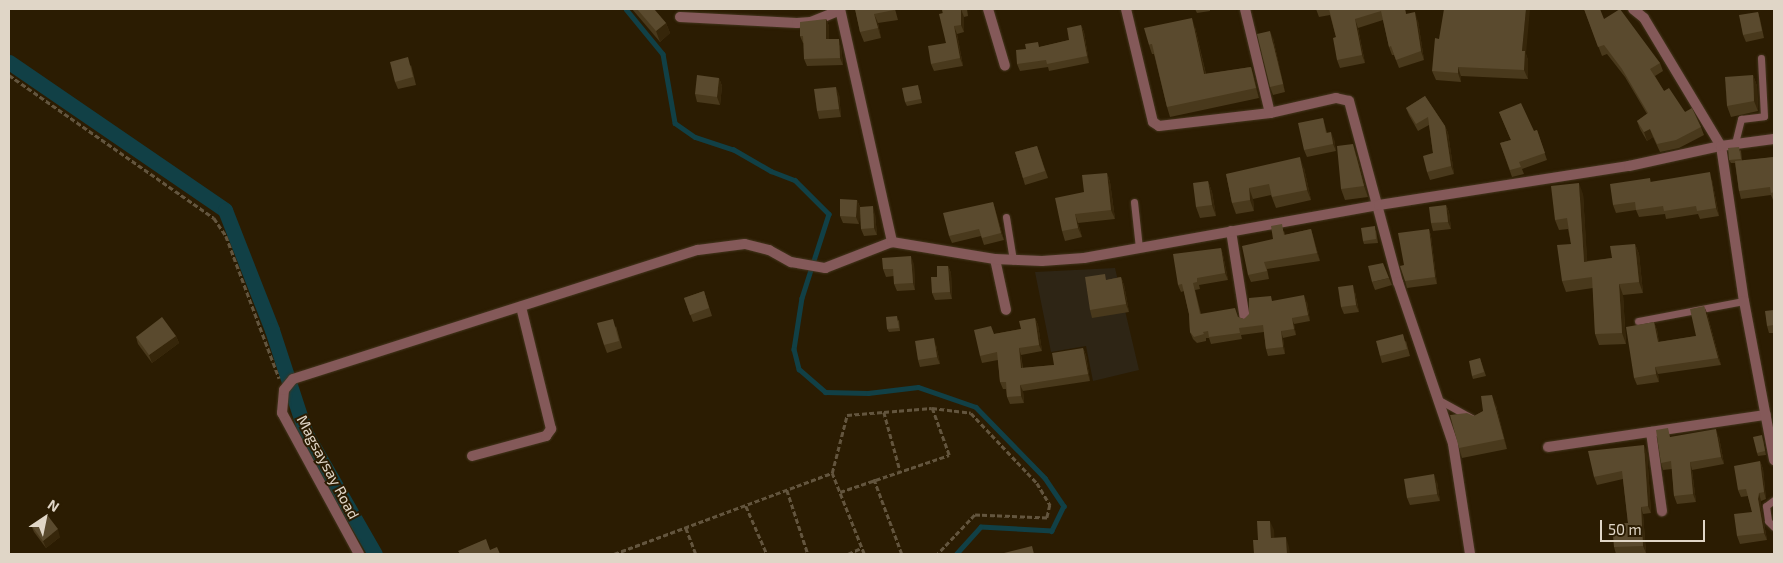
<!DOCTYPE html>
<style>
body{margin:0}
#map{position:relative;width:1783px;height:563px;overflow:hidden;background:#2b1c02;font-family:"Exo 2",sans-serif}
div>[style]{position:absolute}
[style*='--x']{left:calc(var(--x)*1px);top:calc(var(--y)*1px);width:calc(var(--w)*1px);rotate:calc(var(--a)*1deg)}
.industrial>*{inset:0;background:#2e2515}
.stream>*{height:4.5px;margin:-2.25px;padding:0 2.25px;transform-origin:2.25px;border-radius:2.25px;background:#114046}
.canal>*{height:15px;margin:-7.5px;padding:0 7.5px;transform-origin:7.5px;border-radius:7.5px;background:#114046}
.path>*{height:2.5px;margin-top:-1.25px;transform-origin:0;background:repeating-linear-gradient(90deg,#63553e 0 5px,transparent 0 7.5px)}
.roads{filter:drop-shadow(0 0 1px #44361e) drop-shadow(0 0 1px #44361e)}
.service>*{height:7px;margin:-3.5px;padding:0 3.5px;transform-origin:3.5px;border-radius:3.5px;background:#845959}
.minor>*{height:10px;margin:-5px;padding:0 5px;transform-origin:5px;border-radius:5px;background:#845959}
.tertiary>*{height:10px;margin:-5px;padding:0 5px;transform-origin:5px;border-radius:5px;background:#845959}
.wall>*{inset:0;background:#49391c}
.shaded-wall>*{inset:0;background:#36260a}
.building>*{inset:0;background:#5a4a2e}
span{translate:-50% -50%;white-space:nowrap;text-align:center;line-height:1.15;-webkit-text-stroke:4px #2b1c02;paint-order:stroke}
.street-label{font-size:15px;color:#e0d6c7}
.frame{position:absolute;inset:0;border:10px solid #e0d6c7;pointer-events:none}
.north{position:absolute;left:20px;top:493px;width:50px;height:50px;-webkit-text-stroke:4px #2b1c02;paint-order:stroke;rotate:34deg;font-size:14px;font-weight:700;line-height:20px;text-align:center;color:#e0d6c7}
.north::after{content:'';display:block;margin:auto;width:18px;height:22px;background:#e0d6c7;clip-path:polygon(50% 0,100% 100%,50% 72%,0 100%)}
.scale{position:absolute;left:1600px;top:520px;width:105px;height:22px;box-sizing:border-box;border:2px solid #e0d6c7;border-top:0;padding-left:6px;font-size:15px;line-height:18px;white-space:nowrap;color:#e0d6c7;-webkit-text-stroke:4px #2b1c02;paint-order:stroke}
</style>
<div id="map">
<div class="industrial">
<i style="clip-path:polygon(1115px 268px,1139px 370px,1093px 381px,1086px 346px,1051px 352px,1035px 272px)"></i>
</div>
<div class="stream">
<i style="--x:626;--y:9;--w:58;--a:50.6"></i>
<i style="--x:663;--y:54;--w:70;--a:80.1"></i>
<i style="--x:675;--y:123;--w:24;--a:35"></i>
<i style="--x:695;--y:137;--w:40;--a:18"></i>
<i style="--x:733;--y:149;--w:44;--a:30.1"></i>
<i style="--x:771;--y:171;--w:26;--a:21"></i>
<i style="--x:795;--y:180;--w:48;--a:45"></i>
<i style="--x:829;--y:214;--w:88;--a:107.8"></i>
<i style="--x:802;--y:298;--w:52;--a:98.9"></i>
<i style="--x:794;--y:349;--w:21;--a:76"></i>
<i style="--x:799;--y:369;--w:35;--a:41"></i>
<i style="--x:825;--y:392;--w:43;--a:1.3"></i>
<i style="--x:868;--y:393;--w:50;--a:-6.8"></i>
<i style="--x:918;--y:387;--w:61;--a:19"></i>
<i style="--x:976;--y:407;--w:99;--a:45.8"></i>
<i style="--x:1045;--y:478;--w:34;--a:56"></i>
<i style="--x:1064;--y:506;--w:28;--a:116"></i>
<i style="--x:1052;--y:531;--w:71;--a:-176.8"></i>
<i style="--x:981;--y:527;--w:36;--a:132"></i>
</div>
<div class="canal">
<i style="--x:9;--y:62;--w:262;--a:34.4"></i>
<i style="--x:225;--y:210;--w:129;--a:68.6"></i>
<i style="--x:272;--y:330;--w:109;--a:71.9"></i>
<i style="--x:306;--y:434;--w:138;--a:60.1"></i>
</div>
<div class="path">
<i style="--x:9;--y:75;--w:250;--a:34.9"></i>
<i style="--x:214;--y:218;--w:22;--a:56"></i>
<i style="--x:226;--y:236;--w:152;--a:69.5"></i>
<i style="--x:884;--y:412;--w:60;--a:74.6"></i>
<i style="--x:874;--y:479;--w:80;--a:69.5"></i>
<i style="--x:787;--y:490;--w:67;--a:71.8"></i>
<i style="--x:840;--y:492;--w:115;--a:-18.7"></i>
<i style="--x:949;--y:455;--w:50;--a:-109.9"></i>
<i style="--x:746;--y:506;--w:52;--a:66.4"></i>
<i style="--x:686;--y:528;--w:28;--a:69"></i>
<i style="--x:614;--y:554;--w:233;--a:-20.4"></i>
<i style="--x:848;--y:554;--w:14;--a:-25"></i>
<i style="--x:864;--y:554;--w:87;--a:-111.6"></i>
<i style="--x:832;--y:473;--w:60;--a:-75.5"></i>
<i style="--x:847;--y:415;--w:85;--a:-4.7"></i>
<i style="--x:932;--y:408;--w:39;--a:7"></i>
<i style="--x:971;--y:413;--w:96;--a:46.7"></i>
<i style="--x:1037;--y:483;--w:26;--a:59"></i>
<i style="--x:1050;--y:505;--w:13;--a:103"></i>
<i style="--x:1047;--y:518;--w:72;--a:-177.6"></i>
<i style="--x:975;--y:515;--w:54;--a:133.5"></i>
</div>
<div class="roads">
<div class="service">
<i style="--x:1735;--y:143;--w:25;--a:-76"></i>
<i style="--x:1741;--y:119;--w:23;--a:-7"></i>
<i style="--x:1764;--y:116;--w:58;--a:-93"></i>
<i style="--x:1134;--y:202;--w:46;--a:83.8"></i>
<i style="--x:1006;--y:217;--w:44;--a:80.8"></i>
<i style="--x:1638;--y:321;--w:108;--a:-10.7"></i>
<i style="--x:1439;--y:400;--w:38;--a:29"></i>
<i style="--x:1774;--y:500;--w:10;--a:143"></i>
<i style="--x:1766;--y:506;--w:15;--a:82"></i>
<i style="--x:1768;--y:521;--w:8;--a:45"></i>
</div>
<div class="minor">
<i style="--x:840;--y:9;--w:239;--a:77.4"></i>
<i style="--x:988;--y:9;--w:59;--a:73.4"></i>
<i style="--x:1126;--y:9;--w:116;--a:76.6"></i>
<i style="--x:1153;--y:122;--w:7;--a:34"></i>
<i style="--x:1159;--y:126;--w:112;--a:-6.7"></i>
<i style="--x:1270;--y:113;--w:68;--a:-12.8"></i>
<i style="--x:1336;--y:98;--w:13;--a:13"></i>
<i style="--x:1349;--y:101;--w:188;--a:74.9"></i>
<i style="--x:1398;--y:282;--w:171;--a:71.2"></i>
<i style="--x:1453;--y:444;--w:111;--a:81.2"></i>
<i style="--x:1245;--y:9;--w:107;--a:76.5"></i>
<i style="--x:680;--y:17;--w:117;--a:2.9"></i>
<i style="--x:797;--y:23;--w:14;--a:-4"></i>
<i style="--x:811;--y:22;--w:31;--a:-22"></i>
<i style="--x:1231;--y:231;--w:89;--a:81"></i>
<i style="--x:995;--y:259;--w:52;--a:77.8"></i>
<i style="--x:1651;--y:432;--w:80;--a:82.1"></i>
<i style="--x:1548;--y:447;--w:220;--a:-8.4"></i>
<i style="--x:472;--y:456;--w:77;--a:-15.1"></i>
<i style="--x:546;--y:436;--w:9;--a:-54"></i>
<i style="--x:551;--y:429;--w:126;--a:-103.8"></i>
<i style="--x:359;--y:554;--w:161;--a:-118.6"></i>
<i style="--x:282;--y:413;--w:23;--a:-85"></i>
<i style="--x:284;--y:390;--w:14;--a:-51"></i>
<i style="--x:293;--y:379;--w:425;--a:-17.7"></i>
<i style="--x:698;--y:250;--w:47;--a:-7.3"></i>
<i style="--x:745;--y:244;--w:25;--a:14"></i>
<i style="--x:769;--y:250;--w:25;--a:29"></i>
<i style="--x:791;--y:262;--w:35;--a:10"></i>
<i style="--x:825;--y:268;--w:72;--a:-21.2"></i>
<i style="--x:892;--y:242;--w:104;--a:9.4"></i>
<i style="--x:995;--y:259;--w:47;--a:2.4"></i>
<i style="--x:1042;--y:261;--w:42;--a:-4.1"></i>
<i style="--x:1084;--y:258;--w:300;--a:-10.2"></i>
<i style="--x:1379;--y:205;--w:253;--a:-8.9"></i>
<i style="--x:1629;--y:166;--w:94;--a:-12.3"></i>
<i style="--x:1721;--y:146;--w:157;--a:81.6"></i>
<i style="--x:1744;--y:301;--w:162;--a:79.3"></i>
</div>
<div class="tertiary">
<i style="--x:1633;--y:9;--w:14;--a:39"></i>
<i style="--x:1644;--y:18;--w:149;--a:59"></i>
<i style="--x:1721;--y:146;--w:53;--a:-7.5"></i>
</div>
</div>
<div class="wall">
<i style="clip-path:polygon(632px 9px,654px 9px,666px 23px,670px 33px,660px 42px)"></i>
<i style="clip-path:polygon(855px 9px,895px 9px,898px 20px,878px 23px,881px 38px,864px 42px,860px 32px)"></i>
<i style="clip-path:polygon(942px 9px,967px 9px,968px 16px,964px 17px,964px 32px,957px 34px,963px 66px,934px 71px,931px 64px,946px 43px)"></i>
<i style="clip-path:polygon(1195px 9px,1210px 9px,1210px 11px,1197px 13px)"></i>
<i style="clip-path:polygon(1316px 9px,1405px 9px,1406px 14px,1418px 21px,1424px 60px,1399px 68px,1394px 55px,1392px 55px,1389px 47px,1383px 20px,1358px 28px,1365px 63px,1340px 68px,1337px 60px,1336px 37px,1330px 15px,1319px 17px)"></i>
<i style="clip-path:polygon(1584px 9px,1604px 19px,1660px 63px,1663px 71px,1655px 76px,1664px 91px,1685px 112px,1701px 127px,1704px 135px,1679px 148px,1660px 152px,1653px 137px,1647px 141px,1640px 129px,1637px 121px,1647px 114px,1625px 77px,1607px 54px,1602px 56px)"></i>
<i style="clip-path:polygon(1758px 12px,1760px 19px,1764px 38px,1746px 42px,1743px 35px)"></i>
<i style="clip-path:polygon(826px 19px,829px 26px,829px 39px,841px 46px,843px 65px,807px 66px,804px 59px,804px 43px,803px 43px,800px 36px)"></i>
<i style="clip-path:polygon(1081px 25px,1084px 32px,1089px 63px,1049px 71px,1048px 67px,1020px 71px,1017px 64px,1026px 49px,1040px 47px,1069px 40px)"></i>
<i style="clip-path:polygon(1195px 27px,1206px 74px,1251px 67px,1254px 77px,1259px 98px,1170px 117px,1167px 107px,1154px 54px,1152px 54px,1149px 45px)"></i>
<i style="clip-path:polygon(1273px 38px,1285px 92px,1273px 95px,1270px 87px)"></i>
<i style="clip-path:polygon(1526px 54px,1528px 60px,1528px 79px,1461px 76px,1461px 82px,1436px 80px,1432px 71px)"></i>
<i style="clip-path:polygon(411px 65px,416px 85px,398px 89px,395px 82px)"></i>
<i style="clip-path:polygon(1753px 75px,1757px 86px,1758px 111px,1731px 117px,1727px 106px)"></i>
<i style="clip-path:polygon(719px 78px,722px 86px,720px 105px,697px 102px,695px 94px)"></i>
<i style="clip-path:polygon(919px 89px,922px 103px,907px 106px,905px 102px)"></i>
<i style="clip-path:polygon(839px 94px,841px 117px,819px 119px,817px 111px)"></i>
<i style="clip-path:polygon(1425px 96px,1445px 126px,1448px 133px,1454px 174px,1430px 180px,1427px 172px,1433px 153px,1429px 125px,1418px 131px,1409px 115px,1406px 108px)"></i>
<i style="clip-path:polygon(1499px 112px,1534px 131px,1537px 130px,1547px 160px,1522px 169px,1524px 174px,1512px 177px,1500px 143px,1511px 140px)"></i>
<i style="clip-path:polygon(1323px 118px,1327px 133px,1334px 139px,1336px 151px,1307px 157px,1304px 150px)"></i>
<i style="clip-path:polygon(1037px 146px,1048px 178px,1025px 185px,1015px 152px)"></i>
<i style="clip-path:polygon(1741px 150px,1742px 161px,1774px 157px,1774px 200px,1773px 200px,1771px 195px,1741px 199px,1739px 191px,1735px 163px,1731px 163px,1729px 160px)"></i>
<i style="clip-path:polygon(1357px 155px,1368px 197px,1345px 200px,1341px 189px)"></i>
<i style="clip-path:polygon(1304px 168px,1311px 200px,1276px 208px,1271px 195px,1253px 199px,1254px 211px,1236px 214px,1232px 203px,1226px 174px)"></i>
<i style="clip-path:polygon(1107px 173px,1110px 182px,1115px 219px,1078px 223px,1082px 237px,1065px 241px,1062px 231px,1084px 192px)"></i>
<i style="clip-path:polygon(1650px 178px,1651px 182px,1712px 180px,1719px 216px,1700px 219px,1698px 214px,1666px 219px,1665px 214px,1639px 217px,1636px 210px,1616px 213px,1613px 205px)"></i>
<i style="clip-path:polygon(1208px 181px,1212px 192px,1216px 216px,1200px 218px,1196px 207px)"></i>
<i style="clip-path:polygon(1583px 194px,1587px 261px,1612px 258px,1635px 244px,1639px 254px,1643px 293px,1623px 295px,1626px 344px,1599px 345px,1595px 334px,1593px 288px,1566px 292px,1562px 281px,1571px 244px,1568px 229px,1559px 230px,1555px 220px)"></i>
<i style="clip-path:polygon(857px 200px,860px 207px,875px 214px,877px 235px,864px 236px,861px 229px,860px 208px,859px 224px,843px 223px,840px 216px)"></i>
<i style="clip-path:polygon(993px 202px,1004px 240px,984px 245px,981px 236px,952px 243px,949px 236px)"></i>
<i style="clip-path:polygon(1446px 205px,1449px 212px,1451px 229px,1433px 231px,1431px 223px)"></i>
<i style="clip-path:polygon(1311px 229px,1320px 261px,1267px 269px,1269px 279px,1251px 282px,1248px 275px,1273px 239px,1284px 231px,1285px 235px)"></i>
<i style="clip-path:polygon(1429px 229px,1431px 236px,1437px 284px,1407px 288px,1405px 281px,1404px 265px)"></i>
<i style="clip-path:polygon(1376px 230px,1378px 243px,1364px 244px,1363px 241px)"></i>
<i style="clip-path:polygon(1221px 248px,1223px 255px,1228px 280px,1199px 285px,1200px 289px,1195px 290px,1201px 314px,1238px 317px,1244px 319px,1273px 301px,1307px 302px,1310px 321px,1294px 324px,1296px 335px,1283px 338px,1285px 354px,1268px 356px,1266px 349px,1264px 332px,1241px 335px,1242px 339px,1211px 344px,1209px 338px,1206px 338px,1206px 341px,1197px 343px,1193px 339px,1190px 332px,1189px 314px,1184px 291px,1181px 292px,1178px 285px)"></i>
<i style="clip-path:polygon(914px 264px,915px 290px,897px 291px,894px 284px,894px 276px,886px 277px,883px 269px)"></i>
<i style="clip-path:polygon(948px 266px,951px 273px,952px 299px,935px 300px,932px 293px,937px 277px)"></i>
<i style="clip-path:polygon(1121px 277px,1124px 285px,1129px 312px,1092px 318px,1090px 310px,1107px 280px)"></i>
<i style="clip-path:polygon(1389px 278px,1392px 285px,1375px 290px,1372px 282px)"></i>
<i style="clip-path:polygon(704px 291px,712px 316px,693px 322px,684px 298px)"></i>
<i style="clip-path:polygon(1355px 292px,1359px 312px,1344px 314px,1341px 307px)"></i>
<i style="clip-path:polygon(1774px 310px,1774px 333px,1769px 333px,1767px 326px)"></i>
<i style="clip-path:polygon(1707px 313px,1721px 365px,1658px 374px,1659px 382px,1637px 385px,1634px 378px,1654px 322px,1657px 330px,1659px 342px,1696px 336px)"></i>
<i style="clip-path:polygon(1035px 318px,1038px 325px,1042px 351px,1021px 355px,1023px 368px,1054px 365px,1083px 348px,1086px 355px,1090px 381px,1023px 391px,1024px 403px,1010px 404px,1007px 397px,1006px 389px,1003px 389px,1000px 382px,998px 360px,982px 363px,980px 356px,994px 334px,1021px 329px)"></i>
<i style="clip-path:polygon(899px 320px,900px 331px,889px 332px,887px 329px)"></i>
<i style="clip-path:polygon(616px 326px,622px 348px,607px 353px,604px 345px)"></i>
<i style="clip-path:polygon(176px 336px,179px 343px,152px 363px,138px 344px,136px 337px)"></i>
<i style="clip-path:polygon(1406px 341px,1410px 356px,1382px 363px,1380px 356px)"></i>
<i style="clip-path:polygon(936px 345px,940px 364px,920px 367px,918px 360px)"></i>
<i style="clip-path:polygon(1480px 358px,1486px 376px,1473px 379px,1472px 376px)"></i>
<i style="clip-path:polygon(1496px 405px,1507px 449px,1462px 458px,1459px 448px,1474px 416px)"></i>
<i style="clip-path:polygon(1671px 437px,1719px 437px,1724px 464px,1692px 470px,1696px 502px,1677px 504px,1674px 496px,1672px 469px,1663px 470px,1661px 463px)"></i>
<i style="clip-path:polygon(1763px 439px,1766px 455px,1758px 456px,1757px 453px)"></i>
<i style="clip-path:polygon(1647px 452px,1651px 513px,1643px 514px,1646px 553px,1616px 554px,1614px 547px,1628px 523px,1623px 479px,1597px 485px,1594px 477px)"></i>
<i style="clip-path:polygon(1760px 461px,1763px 469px,1766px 499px,1761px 501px,1761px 507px,1767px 540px,1740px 544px,1737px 536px,1752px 512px,1748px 496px,1741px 497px,1738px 490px)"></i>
<i style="clip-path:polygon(1437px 482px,1440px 501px,1410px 505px,1407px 498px)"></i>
<i style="clip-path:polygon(31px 525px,60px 537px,46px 548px,34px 532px)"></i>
</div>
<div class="shaded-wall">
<i style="clip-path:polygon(961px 9px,964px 17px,964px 32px,961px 25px)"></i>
<i style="clip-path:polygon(1526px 9px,1530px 9px,1526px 54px,1528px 60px,1528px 79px,1524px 70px,1522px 51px)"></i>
<i style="clip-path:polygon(1415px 12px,1418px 21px,1424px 60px,1421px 51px)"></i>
<i style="clip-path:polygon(874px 14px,878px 23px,881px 38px,878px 28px)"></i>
<i style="clip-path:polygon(1192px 18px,1195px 27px,1208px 84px,1204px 74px)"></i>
<i style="clip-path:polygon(826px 19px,829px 26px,829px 47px,826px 39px)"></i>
<i style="clip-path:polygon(1355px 19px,1358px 28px,1365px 63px,1362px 55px)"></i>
<i style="clip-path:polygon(666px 23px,670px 33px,660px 42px,656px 31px)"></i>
<i style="clip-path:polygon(1081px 25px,1084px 32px,1089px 63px,1087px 56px)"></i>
<i style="clip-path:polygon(954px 26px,957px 34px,963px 66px,960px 58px)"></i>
<i style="clip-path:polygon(1270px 31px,1273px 38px,1285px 92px,1283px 84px)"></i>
<i style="clip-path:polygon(839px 39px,841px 46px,843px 65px,840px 58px)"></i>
<i style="clip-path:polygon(1251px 67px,1254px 77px,1259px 98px,1256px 88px)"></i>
<i style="clip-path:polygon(1458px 67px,1461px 76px,1461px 82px,1458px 73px)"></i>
<i style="clip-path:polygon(1753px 75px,1757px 86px,1758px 111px,1754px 101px)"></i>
<i style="clip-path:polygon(719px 78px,722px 86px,720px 105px,717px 97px)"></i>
<i style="clip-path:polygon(836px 87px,839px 94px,841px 117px,839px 109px)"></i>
<i style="clip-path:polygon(1445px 126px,1448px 133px,1454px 174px,1451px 166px)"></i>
<i style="clip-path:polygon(1650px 129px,1653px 137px,1647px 141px,1644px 132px)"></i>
<i style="clip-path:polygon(1331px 132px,1334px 139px,1336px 151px,1333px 144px)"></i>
<i style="clip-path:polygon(1353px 144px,1357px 155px,1368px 197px,1364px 186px)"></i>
<i style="clip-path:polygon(1300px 157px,1304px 168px,1311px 200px,1307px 190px)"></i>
<i style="clip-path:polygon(1710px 172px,1712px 180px,1719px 216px,1716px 208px)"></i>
<i style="clip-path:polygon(1107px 173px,1110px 182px,1115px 219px,1111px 210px)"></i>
<i style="clip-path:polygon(1208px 181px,1212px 192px,1216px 216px,1212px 205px)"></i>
<i style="clip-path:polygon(1579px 183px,1583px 194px,1588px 272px,1584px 262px)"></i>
<i style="clip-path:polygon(1249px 188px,1253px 199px,1254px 211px,1250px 200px)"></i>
<i style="clip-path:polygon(857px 200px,860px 207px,859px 224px,856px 217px)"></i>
<i style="clip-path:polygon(993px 202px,995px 209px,1004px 240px,1001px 233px)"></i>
<i style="clip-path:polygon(1446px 205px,1449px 212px,1451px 229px,1448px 222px)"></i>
<i style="clip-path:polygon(873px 206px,875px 214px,877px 235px,874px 228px)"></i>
<i style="clip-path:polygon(1075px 214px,1078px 223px,1082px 237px,1078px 228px)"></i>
<i style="clip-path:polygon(1311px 229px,1313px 236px,1320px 261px,1317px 253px)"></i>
<i style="clip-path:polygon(1429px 229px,1431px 236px,1437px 284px,1435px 277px)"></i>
<i style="clip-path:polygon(1635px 244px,1639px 254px,1643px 293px,1639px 282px)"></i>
<i style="clip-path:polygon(1221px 248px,1223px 255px,1228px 280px,1225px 273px)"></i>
<i style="clip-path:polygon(911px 256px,914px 264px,915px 290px,913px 283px)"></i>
<i style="clip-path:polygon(948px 266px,951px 273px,952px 299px,950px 292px)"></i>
<i style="clip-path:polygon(1121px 277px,1124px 285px,1129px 312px,1126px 304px)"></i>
<i style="clip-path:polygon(1619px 284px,1623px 295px,1626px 344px,1622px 333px)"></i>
<i style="clip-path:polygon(1353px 285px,1355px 292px,1359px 312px,1356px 305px)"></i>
<i style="clip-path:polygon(1304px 295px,1307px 302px,1310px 321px,1308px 315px)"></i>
<i style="clip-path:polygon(1704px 306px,1707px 313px,1721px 365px,1718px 358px)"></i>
<i style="clip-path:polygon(1035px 318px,1038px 325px,1042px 351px,1039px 345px)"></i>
<i style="clip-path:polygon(1292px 318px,1294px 324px,1296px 335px,1294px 329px)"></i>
<i style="clip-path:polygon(1654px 322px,1657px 330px,1660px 350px,1658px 342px)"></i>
<i style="clip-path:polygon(1281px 331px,1283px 338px,1285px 354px,1283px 347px)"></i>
<i style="clip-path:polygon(176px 336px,179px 343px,152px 363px,149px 355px)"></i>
<i style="clip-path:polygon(934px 338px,936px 345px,940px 364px,937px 357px)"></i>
<i style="clip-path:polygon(1019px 348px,1021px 355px,1023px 375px,1021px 368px)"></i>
<i style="clip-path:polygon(1083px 348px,1086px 355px,1090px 381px,1088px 374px)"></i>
<i style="clip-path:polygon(1655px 367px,1658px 374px,1659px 382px,1656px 374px)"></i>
<i style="clip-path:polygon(1020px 385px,1023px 391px,1024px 403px,1021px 396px)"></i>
<i style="clip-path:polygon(1492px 395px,1496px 405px,1507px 449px,1504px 439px)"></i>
<i style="clip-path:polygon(1716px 429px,1719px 437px,1724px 464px,1721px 457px)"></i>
<i style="clip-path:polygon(1644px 445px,1647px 452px,1651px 513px,1648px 506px)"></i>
<i style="clip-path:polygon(1760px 461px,1763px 469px,1766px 499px,1764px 492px)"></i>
<i style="clip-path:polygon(1690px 462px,1692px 470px,1696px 502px,1693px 494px)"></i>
<i style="clip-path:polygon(1434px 474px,1437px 482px,1440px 501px,1437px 494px)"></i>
<i style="clip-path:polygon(1759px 493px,1761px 501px,1761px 507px,1767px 540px,1764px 533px,1758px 499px)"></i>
<i style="clip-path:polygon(1641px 507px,1643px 514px,1646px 553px,1643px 546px)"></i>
<i style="clip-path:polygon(1270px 521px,1274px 530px,1275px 548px,1271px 538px)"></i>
<i style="clip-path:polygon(58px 529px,60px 537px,46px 548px,43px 541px)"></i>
<i style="clip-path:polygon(1286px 537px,1289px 547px,1290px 554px,1287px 554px)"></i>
</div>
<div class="building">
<i style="clip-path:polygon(637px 9px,654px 9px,666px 23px,656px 31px)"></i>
<i style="clip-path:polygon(855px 9px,894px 9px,894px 10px,874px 14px,878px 28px,860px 32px)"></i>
<i style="clip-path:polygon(942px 9px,966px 9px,961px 9px,961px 25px,954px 26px,960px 58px,931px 64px,928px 46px,946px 43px,939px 14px,943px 13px)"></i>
<i style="clip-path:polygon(1329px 9px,1405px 9px,1406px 14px,1415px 12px,1421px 51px,1396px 60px,1391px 46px,1389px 47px,1381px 11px,1355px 19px,1362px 55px,1337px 60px,1333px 38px,1336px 37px)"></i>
<i style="clip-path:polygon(1444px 9px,1526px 9px,1522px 51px,1525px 51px,1524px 70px,1458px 67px,1458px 73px,1432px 71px,1435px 38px,1439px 39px)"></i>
<i style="clip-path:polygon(1584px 9px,1600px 9px,1604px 19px,1620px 9px,1660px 63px,1650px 69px,1664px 91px,1669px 88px,1685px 112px,1692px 108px,1701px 127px,1676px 140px,1657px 144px,1650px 129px,1644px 132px,1637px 121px,1648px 113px,1622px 69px,1604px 45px,1598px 47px)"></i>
<i style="clip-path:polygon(1758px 12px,1762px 31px,1743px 35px,1739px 15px)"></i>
<i style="clip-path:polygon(1192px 18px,1204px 74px,1251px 67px,1256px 88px,1167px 107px,1152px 44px,1149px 45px,1144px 28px)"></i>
<i style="clip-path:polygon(826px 19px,826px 39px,839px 39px,840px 58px,804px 59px,803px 36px,800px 36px,800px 22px)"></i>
<i style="clip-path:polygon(1081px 25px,1087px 56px,1047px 64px,1046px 60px,1017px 64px,1016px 50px,1026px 49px,1025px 44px,1038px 42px,1039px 47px,1069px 40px,1067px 28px)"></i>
<i style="clip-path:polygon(1270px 31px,1283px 84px,1270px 87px,1257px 34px)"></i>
<i style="clip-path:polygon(408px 57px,413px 77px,395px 82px,390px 62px)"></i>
<i style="clip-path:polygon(697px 75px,719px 78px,717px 97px,695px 94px)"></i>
<i style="clip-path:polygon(1753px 75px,1754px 101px,1727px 106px,1725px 77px)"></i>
<i style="clip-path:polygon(918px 85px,921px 99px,905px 102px,902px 88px)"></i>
<i style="clip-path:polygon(836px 87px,839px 109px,817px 111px,814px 89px)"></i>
<i style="clip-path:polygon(1425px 96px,1445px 126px,1451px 166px,1427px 172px,1423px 156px,1433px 153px,1428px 117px,1416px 124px,1406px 108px)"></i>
<i style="clip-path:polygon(1521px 103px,1534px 131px,1537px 130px,1545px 153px,1519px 162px,1521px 167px,1510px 170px,1500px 143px,1511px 140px,1499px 112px)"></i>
<i style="clip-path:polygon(1323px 118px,1326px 133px,1331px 132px,1333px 144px,1304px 150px,1298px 123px)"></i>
<i style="clip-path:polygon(1353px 144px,1364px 186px,1341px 189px,1337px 146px)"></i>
<i style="clip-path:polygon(1037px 146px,1045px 171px,1023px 178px,1015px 152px)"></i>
<i style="clip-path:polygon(1739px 147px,1741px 159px,1729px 160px,1728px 148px)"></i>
<i style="clip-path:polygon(1300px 157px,1307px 190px,1272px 197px,1269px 184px,1249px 188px,1250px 200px,1232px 203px,1226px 174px)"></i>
<i style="clip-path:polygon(1774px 157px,1774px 192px,1771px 193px,1770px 187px,1739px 191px,1735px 161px)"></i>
<i style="clip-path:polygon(1710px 172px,1716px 208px,1697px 211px,1696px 206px,1664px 211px,1663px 206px,1636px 210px,1635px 202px,1613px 205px,1610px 184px,1650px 178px,1650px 182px)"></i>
<i style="clip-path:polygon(1107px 173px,1111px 210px,1075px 214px,1078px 228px,1062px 231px,1055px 198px,1084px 192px,1082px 175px)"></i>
<i style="clip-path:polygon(1208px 181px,1212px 205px,1196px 207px,1193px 183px)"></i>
<i style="clip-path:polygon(1579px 183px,1584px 262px,1612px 258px,1610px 246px,1635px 244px,1639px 282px,1619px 284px,1622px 333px,1595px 334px,1592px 277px,1562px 281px,1557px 245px,1571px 244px,1567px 218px,1555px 220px,1551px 186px)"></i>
<i style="clip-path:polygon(840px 199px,857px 200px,856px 217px,840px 216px)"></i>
<i style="clip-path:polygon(993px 202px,1001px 233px,982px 238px,979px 229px,949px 236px,943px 213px)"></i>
<i style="clip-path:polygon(1446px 205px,1448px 222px,1431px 223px,1429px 207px)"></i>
<i style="clip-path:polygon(873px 206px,874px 228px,861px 229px,860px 207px)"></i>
<i style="clip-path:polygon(1282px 224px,1284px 235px,1311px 229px,1317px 253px,1264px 262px,1267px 271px,1248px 275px,1242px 246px,1273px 239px,1271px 226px)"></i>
<i style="clip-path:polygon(1375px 226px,1376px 239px,1363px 241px,1361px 228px)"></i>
<i style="clip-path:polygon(1429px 229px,1435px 277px,1405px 281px,1400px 266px,1404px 265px,1398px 233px)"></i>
<i style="clip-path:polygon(1221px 248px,1225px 273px,1197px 278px,1197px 282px,1193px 283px,1200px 314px,1235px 308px,1238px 317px,1244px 319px,1249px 314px,1249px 298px,1271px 296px,1272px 301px,1304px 295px,1308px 315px,1292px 318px,1294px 329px,1281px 331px,1283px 347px,1266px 349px,1263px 325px,1239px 328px,1240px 333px,1209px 337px,1208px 331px,1203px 332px,1204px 334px,1194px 337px,1190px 332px,1189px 314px,1182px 284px,1178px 285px,1173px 254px)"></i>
<i style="clip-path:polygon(911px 256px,913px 283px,894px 284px,893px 269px,883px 269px,882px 258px)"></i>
<i style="clip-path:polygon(1383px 263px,1389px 278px,1372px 282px,1368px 266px)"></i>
<i style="clip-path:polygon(937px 266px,948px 266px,950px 292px,932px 293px,931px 277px,937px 277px)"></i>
<i style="clip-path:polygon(1105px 274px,1106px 280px,1121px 277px,1126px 304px,1090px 310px,1085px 277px)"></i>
<i style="clip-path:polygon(1353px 285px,1356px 305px,1341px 307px,1338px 287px)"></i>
<i style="clip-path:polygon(704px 291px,709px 308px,690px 315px,684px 298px)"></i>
<i style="clip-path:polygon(1704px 306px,1718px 358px,1655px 367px,1656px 374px,1634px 378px,1626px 327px,1654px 322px,1658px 342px,1696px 336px,1690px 309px)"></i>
<i style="clip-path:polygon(1774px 310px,1774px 325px,1767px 326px,1765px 311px)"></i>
<i style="clip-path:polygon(897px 316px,899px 328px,887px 329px,886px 317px)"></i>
<i style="clip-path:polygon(162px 317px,176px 336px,149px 355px,136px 337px)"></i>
<i style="clip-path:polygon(1035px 318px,1039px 345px,1019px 348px,1021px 368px,1054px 365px,1052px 353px,1083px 348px,1088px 374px,1020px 385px,1021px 396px,1007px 397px,1006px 382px,1000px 382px,997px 352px,980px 356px,974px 330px,991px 326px,994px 334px,1021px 329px,1019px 321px)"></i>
<i style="clip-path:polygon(613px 319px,619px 341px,604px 345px,597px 323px)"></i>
<i style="clip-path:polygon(1403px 334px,1407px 349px,1380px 356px,1376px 341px)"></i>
<i style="clip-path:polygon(934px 338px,937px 357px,918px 360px,915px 341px)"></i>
<i style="clip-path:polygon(1480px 358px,1484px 372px,1472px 376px,1469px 361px)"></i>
<i style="clip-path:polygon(1492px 395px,1504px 439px,1459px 448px,1450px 415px,1467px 413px,1474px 416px,1483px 411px,1481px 396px)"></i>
<i style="clip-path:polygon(1668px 428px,1670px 437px,1716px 429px,1721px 457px,1690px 462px,1693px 494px,1674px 496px,1671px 461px,1661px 463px,1656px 430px)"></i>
<i style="clip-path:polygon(1762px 435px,1765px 451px,1757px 453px,1753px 437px)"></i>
<i style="clip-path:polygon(1644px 445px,1648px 506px,1641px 507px,1643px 546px,1614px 547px,1612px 524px,1628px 523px,1622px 471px,1594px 477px,1588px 451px)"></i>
<i style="clip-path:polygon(1760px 461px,1764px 492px,1759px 493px,1758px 499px,1764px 533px,1737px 536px,1734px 514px,1752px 512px,1746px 489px,1738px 490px,1734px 466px)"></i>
<i style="clip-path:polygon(1434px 474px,1437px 494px,1407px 498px,1404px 479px)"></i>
<i style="clip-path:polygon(48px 516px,58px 529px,43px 541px,31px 525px)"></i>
<i style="clip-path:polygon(1257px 521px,1270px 521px,1271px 538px,1286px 537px,1287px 554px,1254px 554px,1253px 540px,1258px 540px)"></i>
<i style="clip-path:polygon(486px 539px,490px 550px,497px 547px,500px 554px,460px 554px,458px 551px)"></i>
<i style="clip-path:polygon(1032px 546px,1034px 554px,1000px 554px)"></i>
</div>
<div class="street-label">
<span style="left:328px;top:467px;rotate:62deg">Magsaysay Road</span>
</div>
<div class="frame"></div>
<div class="north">N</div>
<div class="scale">50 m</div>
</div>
